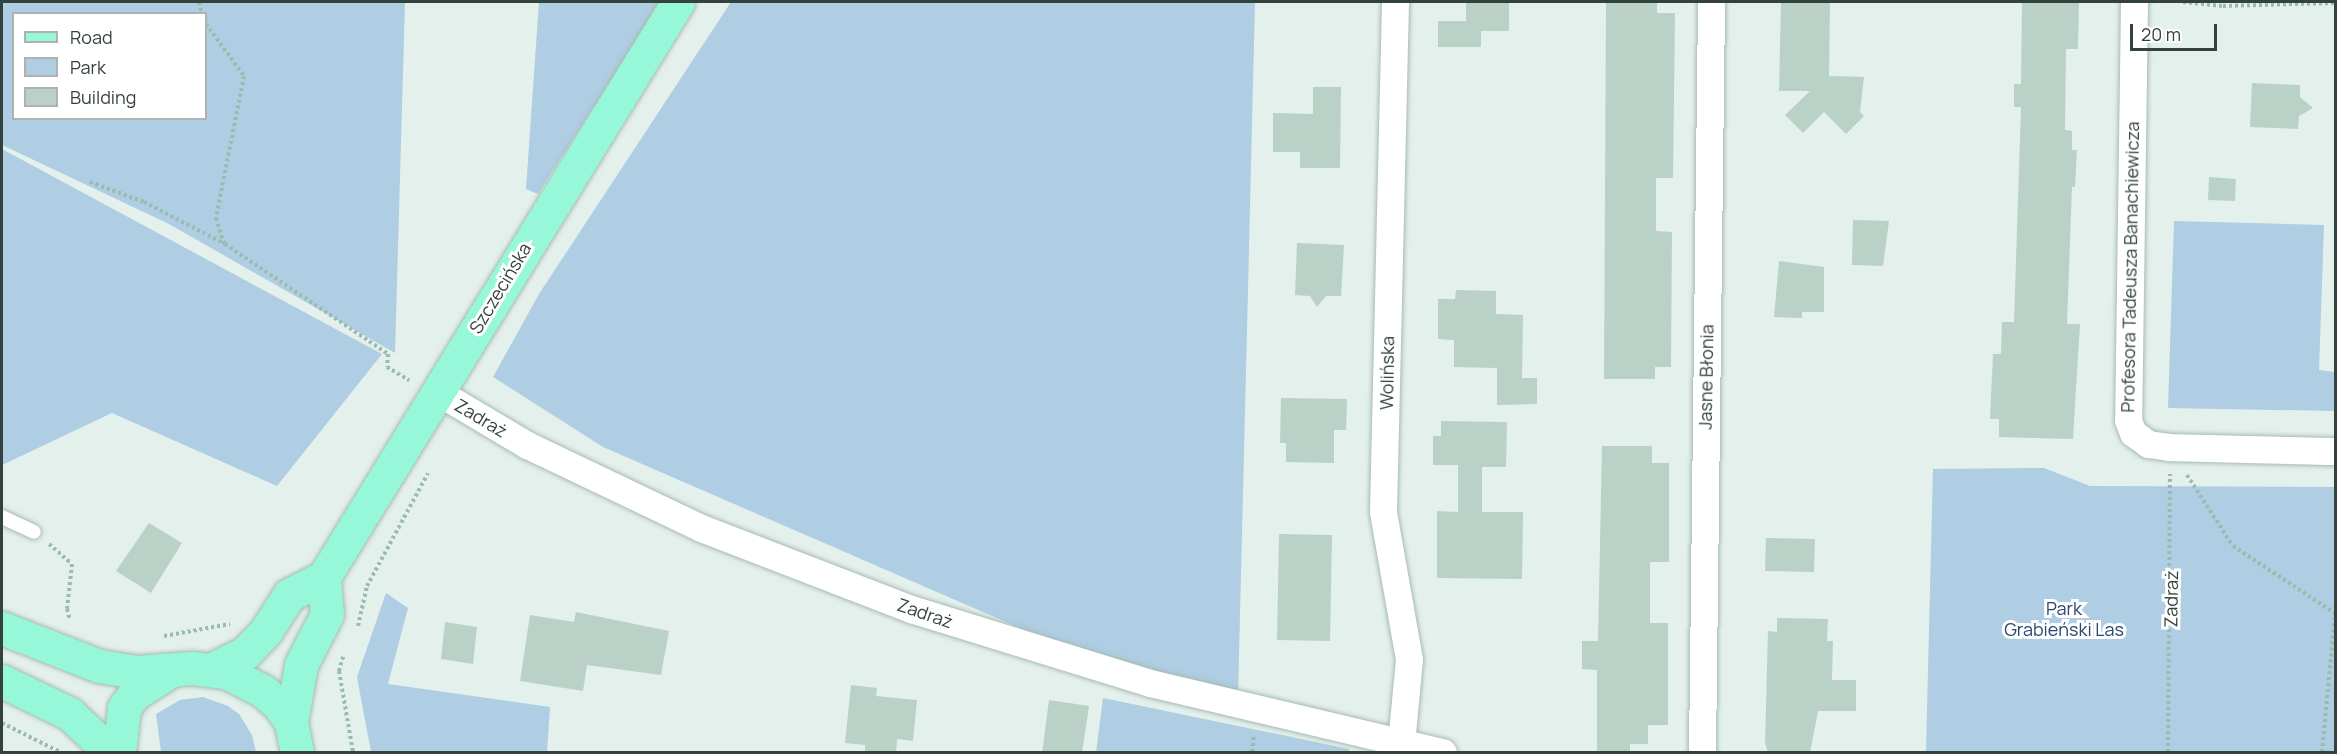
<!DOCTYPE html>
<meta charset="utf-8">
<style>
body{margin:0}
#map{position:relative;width:2337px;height:754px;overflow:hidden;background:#e4f0ec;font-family:Manrope,sans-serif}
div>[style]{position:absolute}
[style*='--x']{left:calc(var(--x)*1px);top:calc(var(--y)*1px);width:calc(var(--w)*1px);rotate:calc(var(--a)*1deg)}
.green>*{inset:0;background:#afcde3}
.building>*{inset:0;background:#bad1c7}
.path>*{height:4px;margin-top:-2px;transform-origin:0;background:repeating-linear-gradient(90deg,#99bcaf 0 3px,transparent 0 6px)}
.roads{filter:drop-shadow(0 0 2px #a7bbb3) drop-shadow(0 0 2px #a7bbb3)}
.service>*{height:14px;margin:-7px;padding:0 7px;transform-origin:7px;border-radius:7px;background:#fff}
.minor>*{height:27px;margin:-13.5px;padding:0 13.5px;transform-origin:13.5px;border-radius:13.5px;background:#fff}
.primary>*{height:33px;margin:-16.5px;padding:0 16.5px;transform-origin:16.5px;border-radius:16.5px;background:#96f7d9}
span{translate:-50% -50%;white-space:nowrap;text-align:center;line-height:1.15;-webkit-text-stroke:6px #fff;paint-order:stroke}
.street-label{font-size:18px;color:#34423c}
.park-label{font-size:18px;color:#2c476f}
.frame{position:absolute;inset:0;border:3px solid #34423c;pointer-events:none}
.legend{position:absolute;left:12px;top:12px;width:195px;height:108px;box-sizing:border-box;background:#fff;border:2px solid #aeb3b1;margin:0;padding:8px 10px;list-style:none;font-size:18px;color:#34423c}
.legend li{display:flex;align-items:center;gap:12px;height:30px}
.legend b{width:30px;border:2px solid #aeb3b1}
.scale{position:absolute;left:2130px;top:24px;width:87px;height:27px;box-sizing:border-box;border:3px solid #34423c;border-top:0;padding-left:8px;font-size:18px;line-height:21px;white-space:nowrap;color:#34423c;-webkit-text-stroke:4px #fff;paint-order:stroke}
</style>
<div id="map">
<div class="green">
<i style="clip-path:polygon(evenodd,2px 2px,405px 2px,395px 353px,169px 224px,2px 145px,2px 2px,14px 14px,206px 14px,206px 118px,14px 118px,14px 14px)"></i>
<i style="clip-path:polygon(539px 2px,661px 2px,538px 194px,526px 189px)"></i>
<i style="clip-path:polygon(731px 2px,1255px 2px,1238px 697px,1077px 653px,603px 447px,493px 377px,539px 294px)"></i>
<i style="clip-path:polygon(2px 149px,382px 354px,277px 486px,112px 413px,2px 465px)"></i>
<i style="clip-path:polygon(2174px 221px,2324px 225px,2319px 370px,2335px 372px,2335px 411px,2168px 408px)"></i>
<i style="clip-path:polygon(2044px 468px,2090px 486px,2335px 487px,2335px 752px,1926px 752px,1933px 469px)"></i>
<i style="clip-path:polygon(386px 593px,408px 608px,388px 684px,550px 707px,547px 752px,371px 752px,357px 677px)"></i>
<i style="clip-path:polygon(203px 697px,228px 706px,239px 714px,252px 735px,256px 752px,161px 752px,156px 714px,180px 700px)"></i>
<i style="clip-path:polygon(1103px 698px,1349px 749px,1349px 752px,1096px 752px)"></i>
</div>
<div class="building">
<i style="clip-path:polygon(1466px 2px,1509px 2px,1509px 31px,1481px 31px,1481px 47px,1438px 47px,1438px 21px,1466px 21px)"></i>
<i style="clip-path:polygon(1606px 2px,1657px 2px,1657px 13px,1675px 13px,1673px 178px,1656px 178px,1656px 231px,1672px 232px,1671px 367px,1655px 367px,1655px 379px,1604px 379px)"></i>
<i style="clip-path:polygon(1781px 2px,1830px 2px,1829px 76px,1864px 77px,1860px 112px,1864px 116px,1846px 134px,1824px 112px,1803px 133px,1785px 115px,1810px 91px,1779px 91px)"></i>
<i style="clip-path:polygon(2022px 2px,2079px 2px,2078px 49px,2066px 49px,2065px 130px,2072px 131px,2072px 150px,2077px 150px,2075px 187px,2072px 187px,2067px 324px,2080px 324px,2073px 439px,1999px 437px,1999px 419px,1990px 419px,1993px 354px,2001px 354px,2002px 322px,2014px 322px,2021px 107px,2014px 107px,2014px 84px,2021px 84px)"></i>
<i style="clip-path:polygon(2252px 83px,2300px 85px,2300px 97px,2313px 108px,2299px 116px,2298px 129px,2250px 127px)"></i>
<i style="clip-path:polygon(1313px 87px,1341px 87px,1340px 168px,1300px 168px,1300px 152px,1273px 152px,1273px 113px,1313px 114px)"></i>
<i style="clip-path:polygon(2209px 177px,2236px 179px,2235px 201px,2208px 200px)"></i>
<i style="clip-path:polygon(1853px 220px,1889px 221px,1883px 266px,1852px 265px)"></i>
<i style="clip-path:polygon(1297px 243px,1344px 245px,1341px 296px,1326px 296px,1317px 307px,1310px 296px,1295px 295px)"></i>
<i style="clip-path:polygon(1779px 261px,1824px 267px,1824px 312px,1802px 312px,1802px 318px,1774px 317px)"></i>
<i style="clip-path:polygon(1456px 290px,1496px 291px,1496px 314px,1523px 315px,1522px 378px,1537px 378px,1537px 404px,1497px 405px,1497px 368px,1454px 367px,1454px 340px,1438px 339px,1438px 299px,1455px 299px)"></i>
<i style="clip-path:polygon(1281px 398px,1347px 399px,1346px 430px,1334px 430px,1334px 463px,1286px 462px,1286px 443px,1280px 443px)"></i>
<i style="clip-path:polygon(1441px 421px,1507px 422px,1506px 467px,1482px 467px,1482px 512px,1523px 512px,1522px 579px,1437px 578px,1437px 511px,1458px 512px,1458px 465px,1433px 465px,1433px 436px,1441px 436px)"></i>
<i style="clip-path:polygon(1602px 446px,1652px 446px,1652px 463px,1669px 463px,1669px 562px,1650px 562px,1650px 623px,1668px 623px,1668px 725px,1648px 725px,1648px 744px,1630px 744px,1630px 753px,1597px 753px,1597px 670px,1582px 669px,1582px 641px,1598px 641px)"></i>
<i style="clip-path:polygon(149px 523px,182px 543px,151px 593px,116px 571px)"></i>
<i style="clip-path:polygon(1279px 534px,1332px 535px,1330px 641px,1277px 640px)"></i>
<i style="clip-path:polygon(1766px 538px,1815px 539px,1814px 572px,1765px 571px)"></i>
<i style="clip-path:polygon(576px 612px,669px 631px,661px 675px,587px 665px,583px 691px,520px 681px,530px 615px,574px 622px)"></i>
<i style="clip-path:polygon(1777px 618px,1828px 619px,1827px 641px,1833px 641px,1832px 680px,1856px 680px,1856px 711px,1818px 711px,1810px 753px,1768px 753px,1765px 743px,1768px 631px,1777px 632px)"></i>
<i style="clip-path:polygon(445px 622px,477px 627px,473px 664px,441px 659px)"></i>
<i style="clip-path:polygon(851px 685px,877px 688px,876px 696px,917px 700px,913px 741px,897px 739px,896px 753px,865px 753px,865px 745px,845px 743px)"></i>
<i style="clip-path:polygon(1049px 700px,1089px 706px,1082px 753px,1042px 753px)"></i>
</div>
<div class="path">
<i style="--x:199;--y:2;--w:12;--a:76"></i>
<i style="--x:2183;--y:2;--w:40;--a:5.7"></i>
<i style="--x:2223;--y:6;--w:113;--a:-1.5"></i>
<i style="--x:206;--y:24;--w:64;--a:53.8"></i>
<i style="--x:244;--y:76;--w:145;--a:101.2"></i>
<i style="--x:216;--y:218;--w:27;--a:73"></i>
<i style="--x:90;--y:182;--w:58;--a:20.3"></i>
<i style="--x:144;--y:202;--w:91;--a:27.4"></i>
<i style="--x:225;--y:244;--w:197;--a:34"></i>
<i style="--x:388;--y:354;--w:13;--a:94"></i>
<i style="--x:387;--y:367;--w:26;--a:31"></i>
<i style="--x:2187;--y:475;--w:85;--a:57.1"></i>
<i style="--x:2233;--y:546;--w:123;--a:33.4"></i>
<i style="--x:49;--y:544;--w:30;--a:41"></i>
<i style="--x:72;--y:564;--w:45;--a:96.3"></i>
<i style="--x:67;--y:609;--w:11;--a:75"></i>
<i style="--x:358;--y:626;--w:41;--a:-77.3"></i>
<i style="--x:367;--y:586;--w:128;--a:-61.6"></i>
<i style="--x:164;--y:636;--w:67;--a:-10.3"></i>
<i style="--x:339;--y:671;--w:15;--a:-74"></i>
<i style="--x:339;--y:671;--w:82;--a:80.2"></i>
<i style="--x:2;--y:723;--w:65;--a:26.6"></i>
<i style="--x:1252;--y:752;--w:16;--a:-83"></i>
<i style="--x:2168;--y:752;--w:278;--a:-89.6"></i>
<i style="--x:2322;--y:752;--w:150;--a:-84.6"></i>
</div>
<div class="roads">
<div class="service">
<i style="--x:2;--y:517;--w:35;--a:25"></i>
</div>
<div class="minor">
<i style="--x:1395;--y:2;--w:510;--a:91.35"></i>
<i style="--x:1383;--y:512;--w:149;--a:80"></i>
<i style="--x:1409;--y:659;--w:84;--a:95.4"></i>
<i style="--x:2134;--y:2;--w:418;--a:90.8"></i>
<i style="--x:2128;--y:420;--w:14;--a:69"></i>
<i style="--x:2133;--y:433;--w:19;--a:36"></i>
<i style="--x:2148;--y:444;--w:21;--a:8"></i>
<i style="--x:2169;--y:447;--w:167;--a:1.4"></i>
<i style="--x:438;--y:392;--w:104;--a:30.8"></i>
<i style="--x:527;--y:445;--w:193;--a:25.5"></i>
<i style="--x:701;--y:528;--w:225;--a:21.1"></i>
<i style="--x:911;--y:609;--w:250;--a:17.2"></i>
<i style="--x:1150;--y:683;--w:301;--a:13.3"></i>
<i style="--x:1702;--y:752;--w:750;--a:-89.31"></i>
</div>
<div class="primary">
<i style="--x:2;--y:628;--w:104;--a:21.4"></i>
<i style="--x:99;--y:666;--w:37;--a:9"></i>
<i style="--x:136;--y:672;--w:56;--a:-4.1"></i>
<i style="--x:192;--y:668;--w:34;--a:7"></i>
<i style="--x:226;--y:672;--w:42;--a:27.2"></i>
<i style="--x:263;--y:691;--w:21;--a:41"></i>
<i style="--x:279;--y:705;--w:21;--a:55"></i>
<i style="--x:291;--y:722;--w:31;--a:79"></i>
<i style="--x:212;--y:669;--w:37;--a:-26"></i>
<i style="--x:245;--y:653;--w:30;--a:-46"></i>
<i style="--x:266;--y:631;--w:43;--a:-57.4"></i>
<i style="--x:289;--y:595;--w:39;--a:-27"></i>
<i style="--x:324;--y:577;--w:675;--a:-58.38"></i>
<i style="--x:2;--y:681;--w:76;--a:25.9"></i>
<i style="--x:70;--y:714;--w:55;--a:43.5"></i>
<i style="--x:291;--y:722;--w:58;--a:-80"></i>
<i style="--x:301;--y:665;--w:57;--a:-63"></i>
<i style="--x:327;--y:614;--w:37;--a:-95"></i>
<i style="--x:119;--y:752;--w:44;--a:-83.5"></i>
<i style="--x:124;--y:708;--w:17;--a:-54"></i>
<i style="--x:134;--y:694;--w:41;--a:-32.2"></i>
</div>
</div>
<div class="street-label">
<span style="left:2130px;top:267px;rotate:-89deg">Profesora Tadeusza Banachiewicza</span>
<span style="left:500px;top:288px;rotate:-59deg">Szczecińska</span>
<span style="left:1387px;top:373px;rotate:-89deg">Wolińska</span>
<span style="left:1706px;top:377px;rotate:-89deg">Jasne Błonia</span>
<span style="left:481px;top:418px;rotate:31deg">Zadraż</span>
<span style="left:2171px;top:599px;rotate:-89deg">Zadraż</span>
<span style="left:925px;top:613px;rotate:19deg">Zadraż</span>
</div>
<div class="park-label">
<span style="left:2064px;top:619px">Park<br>Grabieński Las</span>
</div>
<div class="frame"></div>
<ul class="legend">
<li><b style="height:8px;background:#96f7d9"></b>Road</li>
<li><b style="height:16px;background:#afcde3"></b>Park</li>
<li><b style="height:16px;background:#bad1c7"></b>Building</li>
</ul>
<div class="scale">20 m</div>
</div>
